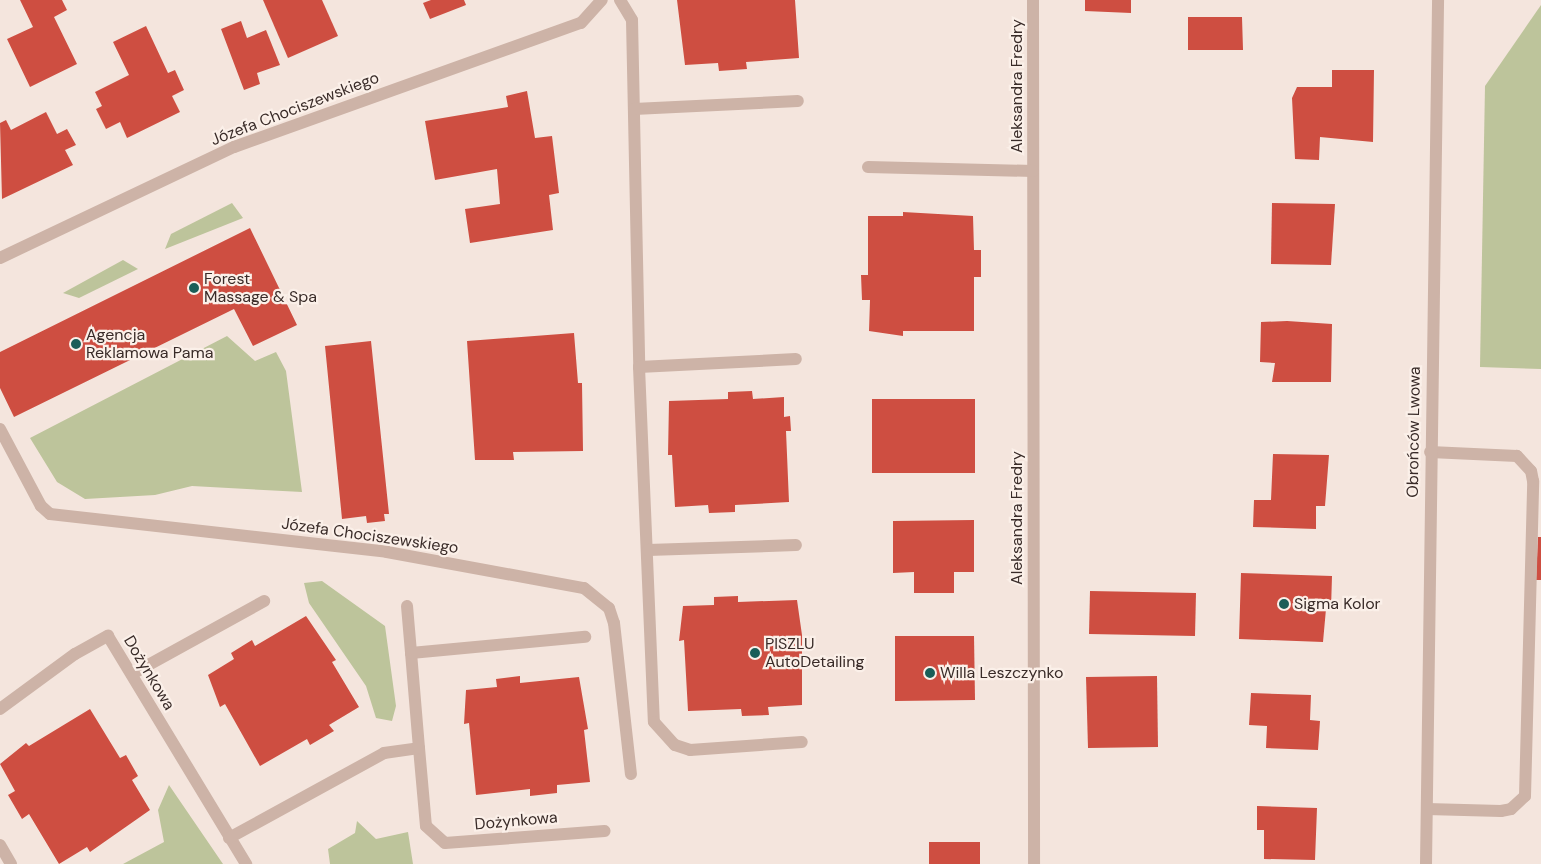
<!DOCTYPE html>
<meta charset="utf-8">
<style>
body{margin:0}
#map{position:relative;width:1541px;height:864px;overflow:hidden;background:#f4e5dd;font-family:"DM Sans",sans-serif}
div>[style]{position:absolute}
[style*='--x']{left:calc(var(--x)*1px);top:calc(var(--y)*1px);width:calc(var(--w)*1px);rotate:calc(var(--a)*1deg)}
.green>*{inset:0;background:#bdc49b}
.building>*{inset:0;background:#ce4e41}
.minor>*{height:12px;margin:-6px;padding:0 6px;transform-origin:6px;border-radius:6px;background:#cdb3a7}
.dots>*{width:14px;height:14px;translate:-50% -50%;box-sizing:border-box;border:2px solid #fbf0e9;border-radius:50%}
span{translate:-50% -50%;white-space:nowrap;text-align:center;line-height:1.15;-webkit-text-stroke:4.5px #fbf0e9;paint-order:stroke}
.street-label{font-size:16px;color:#392b28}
.poi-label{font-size:16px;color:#392b28}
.left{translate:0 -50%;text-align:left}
</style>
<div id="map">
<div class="green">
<i style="clip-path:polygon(1541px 5px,1541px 369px,1480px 367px,1485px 86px)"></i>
<i style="clip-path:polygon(232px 203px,243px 218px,165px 249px,171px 234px)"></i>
<i style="clip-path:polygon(123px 260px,138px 269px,79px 298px,63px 293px)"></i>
<i style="clip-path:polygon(227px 336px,255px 361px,276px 352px,286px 371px,302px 492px,192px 486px,155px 495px,85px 499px,57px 482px,30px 438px)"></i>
<i style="clip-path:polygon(322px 581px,385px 626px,396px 706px,392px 721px,376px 718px,366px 686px,309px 603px,304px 583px)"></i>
<i style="clip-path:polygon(169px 785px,223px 864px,123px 864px,164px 842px,158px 810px)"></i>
<i style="clip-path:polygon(357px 821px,376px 839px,408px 832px,413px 864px,330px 864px,328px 849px,355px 833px)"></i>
</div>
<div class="building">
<i style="clip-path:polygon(20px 0,62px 0,67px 10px,54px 17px,77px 64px,30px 87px,7px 39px,33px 27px)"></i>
<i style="clip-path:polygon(263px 0,322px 0,338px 36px,288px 58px)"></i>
<i style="clip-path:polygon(431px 0,464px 0,466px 5px,430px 19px,423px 3px)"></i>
<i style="clip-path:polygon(677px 0,795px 0,799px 58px,746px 62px,747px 69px,719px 71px,718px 63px,685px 65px)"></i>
<i style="clip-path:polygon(1085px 0,1131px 0,1131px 13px,1085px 11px)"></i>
<i style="clip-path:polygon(1188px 17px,1242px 17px,1243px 50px,1188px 50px)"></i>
<i style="clip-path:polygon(241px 21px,247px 38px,266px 30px,280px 65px,257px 73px,260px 84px,244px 90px,221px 29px)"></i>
<i style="clip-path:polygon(146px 26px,168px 73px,175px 70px,184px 90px,172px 96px,180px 112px,127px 138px,120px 122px,106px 129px,96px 109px,102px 106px,95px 92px,129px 75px,113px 42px)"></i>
<i style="clip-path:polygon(1332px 70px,1374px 70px,1373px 142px,1320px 137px,1319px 160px,1295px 159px,1292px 98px,1297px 87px,1332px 87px)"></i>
<i style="clip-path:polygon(527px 91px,535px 138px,552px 136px,559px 193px,549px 195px,553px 230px,470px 243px,465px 209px,500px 204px,497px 169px,435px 180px,425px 121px,508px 107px,506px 96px)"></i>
<i style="clip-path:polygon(46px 112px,57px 134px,67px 129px,76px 145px,65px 150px,73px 165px,2px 199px,0 123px,6px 120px,11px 130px)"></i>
<i style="clip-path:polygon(1272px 203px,1335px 204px,1331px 265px,1271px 264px)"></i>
<i style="clip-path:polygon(903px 212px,973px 216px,974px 250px,981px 250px,981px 277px,974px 277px,974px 331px,903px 331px,903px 336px,869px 331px,870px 300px,862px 300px,861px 275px,868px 275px,868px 216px,903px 216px)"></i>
<i style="clip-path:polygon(250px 228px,297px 325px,253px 346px,234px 309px,14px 417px,0 388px,0 352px)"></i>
<i style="clip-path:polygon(1287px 321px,1332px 324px,1331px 382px,1272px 382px,1275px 363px,1260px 362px,1261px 322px)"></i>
<i style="clip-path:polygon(574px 333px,578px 383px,582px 383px,583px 451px,513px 452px,514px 460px,475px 460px,467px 341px)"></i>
<i style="clip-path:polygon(371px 341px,389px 514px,384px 514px,385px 521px,367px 523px,366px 516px,342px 519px,325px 346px)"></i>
<i style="clip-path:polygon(752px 391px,753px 399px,784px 397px,784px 417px,790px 416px,791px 431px,786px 431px,789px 502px,735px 505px,735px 512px,709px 513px,708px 505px,675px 507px,672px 455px,668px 455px,669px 401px,728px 399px,728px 392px)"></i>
<i style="clip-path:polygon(872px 399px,975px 399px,975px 473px,872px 473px)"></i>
<i style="clip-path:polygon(1273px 454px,1329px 455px,1325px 506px,1316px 506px,1316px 529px,1253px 527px,1254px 500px,1271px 500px)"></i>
<i style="clip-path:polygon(974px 520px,974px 572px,954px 572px,954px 593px,914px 593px,914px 572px,893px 573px,893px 521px)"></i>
<i style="clip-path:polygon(1538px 537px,1541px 537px,1541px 580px,1536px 580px)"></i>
<i style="clip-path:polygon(1241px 573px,1332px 576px,1331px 609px,1326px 609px,1323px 642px,1239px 639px)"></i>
<i style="clip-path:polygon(1090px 591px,1196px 593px,1195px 636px,1089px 634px)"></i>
<i style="clip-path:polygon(738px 596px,738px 602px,797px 600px,802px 635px,802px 705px,768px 707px,769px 715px,742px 716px,741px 709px,688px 711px,684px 640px,679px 641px,683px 606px,714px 605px,714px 597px)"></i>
<i style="clip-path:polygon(306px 616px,336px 660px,332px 662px,359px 707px,329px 725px,334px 731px,310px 745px,307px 739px,260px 766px,225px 704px,220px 707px,208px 675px,234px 659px,231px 653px,252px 640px,255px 646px)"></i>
<i style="clip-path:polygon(895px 636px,974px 636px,975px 700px,895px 701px)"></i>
<i style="clip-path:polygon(520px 676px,520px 683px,579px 677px,588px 729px,584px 730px,590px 782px,557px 785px,557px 793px,530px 796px,530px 789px,476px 795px,469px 723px,464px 724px,466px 690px,497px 687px,496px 679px)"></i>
<i style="clip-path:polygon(1157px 676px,1158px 747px,1088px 748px,1086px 677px)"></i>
<i style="clip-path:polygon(1251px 693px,1311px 695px,1310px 720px,1320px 721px,1318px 750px,1266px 748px,1267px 726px,1249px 725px)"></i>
<i style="clip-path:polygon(90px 709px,120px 758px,126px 755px,138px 776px,132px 780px,150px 810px,90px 852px,87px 847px,59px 864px,29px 814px,22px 819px,8px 795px,15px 791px,0 764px,26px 743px,29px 746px)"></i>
<i style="clip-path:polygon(1257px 806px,1317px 808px,1315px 860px,1264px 859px,1264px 830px,1257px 830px)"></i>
<i style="clip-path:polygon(929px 842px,980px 842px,980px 864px,929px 864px)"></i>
</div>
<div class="minor">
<i style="--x:620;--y:0;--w:23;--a:59"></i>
<i style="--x:632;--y:20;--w:347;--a:88.8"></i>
<i style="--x:639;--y:367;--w:355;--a:87.6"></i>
<i style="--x:654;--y:722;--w:31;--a:48"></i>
<i style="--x:675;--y:745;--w:16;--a:18"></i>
<i style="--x:690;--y:750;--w:112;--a:-4.1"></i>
<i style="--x:1033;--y:0;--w:864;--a:89.93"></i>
<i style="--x:634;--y:109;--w:164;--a:-2.8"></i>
<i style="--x:868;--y:167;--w:165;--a:1.4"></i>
<i style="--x:0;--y:258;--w:259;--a:-25.4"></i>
<i style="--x:234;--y:147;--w:368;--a:-19.7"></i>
<i style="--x:581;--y:23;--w:31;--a:-48"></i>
<i style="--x:639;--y:367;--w:157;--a:-2.9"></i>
<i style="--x:0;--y:429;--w:87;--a:62"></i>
<i style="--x:41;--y:506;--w:12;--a:42"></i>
<i style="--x:50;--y:514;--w:339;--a:6.4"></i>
<i style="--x:387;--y:552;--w:200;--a:10.4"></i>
<i style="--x:584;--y:588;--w:32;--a:39"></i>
<i style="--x:609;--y:608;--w:16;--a:72"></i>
<i style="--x:614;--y:623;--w:152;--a:83.6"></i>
<i style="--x:648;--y:550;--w:148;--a:-1.9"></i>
<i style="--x:407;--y:606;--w:47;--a:85.1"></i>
<i style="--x:132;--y:674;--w:151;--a:-28.9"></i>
<i style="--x:0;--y:709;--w:93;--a:-36.3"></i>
<i style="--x:75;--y:654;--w:38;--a:-29"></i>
<i style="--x:108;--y:636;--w:267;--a:58.8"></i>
<i style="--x:419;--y:748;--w:78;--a:84.9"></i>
<i style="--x:426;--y:826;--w:25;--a:42"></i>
<i style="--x:445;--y:843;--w:160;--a:-4.3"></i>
<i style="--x:1427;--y:809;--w:74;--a:1.5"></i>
<i style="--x:1501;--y:811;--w:10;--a:-11"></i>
<i style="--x:1511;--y:809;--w:19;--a:-43"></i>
<i style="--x:1525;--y:796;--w:315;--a:-88.5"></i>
<i style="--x:1533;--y:481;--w:10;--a:-101"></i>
<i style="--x:1531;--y:471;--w:21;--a:-133"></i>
<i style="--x:1517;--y:456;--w:87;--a:-177.4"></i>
<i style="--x:229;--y:838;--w:177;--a:-28.7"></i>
<i style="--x:384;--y:753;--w:35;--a:-8"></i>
<i style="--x:419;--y:748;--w:95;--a:-94.8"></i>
<i style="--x:411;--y:653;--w:175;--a:-5.3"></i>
<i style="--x:0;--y:845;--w:22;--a:60"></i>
<i style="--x:1426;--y:864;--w:864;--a:-89.2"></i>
</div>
<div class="dots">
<i style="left:194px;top:288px;background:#1b5e58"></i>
<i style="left:76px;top:344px;background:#1b5e58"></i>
<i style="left:1284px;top:604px;background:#1b5e58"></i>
<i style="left:755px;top:653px;background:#1b5e58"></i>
<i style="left:930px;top:673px;background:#1b5e58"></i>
</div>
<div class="street-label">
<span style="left:1017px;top:86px;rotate:-90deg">Aleksandra Fredry</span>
<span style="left:295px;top:109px;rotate:-21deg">Józefa Chociszewskiego</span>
<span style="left:1414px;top:432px;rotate:-89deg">Obrońców Lwowa</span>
<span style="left:1017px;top:518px;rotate:-90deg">Aleksandra Fredry</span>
<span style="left:370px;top:536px;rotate:8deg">Józefa Chociszewskiego</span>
<span style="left:149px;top:673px;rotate:59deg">Dożynkowa</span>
<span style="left:516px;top:821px;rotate:-5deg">Dożynkowa</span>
</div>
<div class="poi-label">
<span class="left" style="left:204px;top:288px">Forest<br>Massage &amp; Spa</span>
<span class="left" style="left:86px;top:344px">Agencja<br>Reklamowa Pama</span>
<span class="left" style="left:1294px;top:604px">Sigma Kolor</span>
<span class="left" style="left:765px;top:653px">PISZLU<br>AutoDetailing</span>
<span class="left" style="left:940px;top:673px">Willa Leszczynko</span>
</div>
</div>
